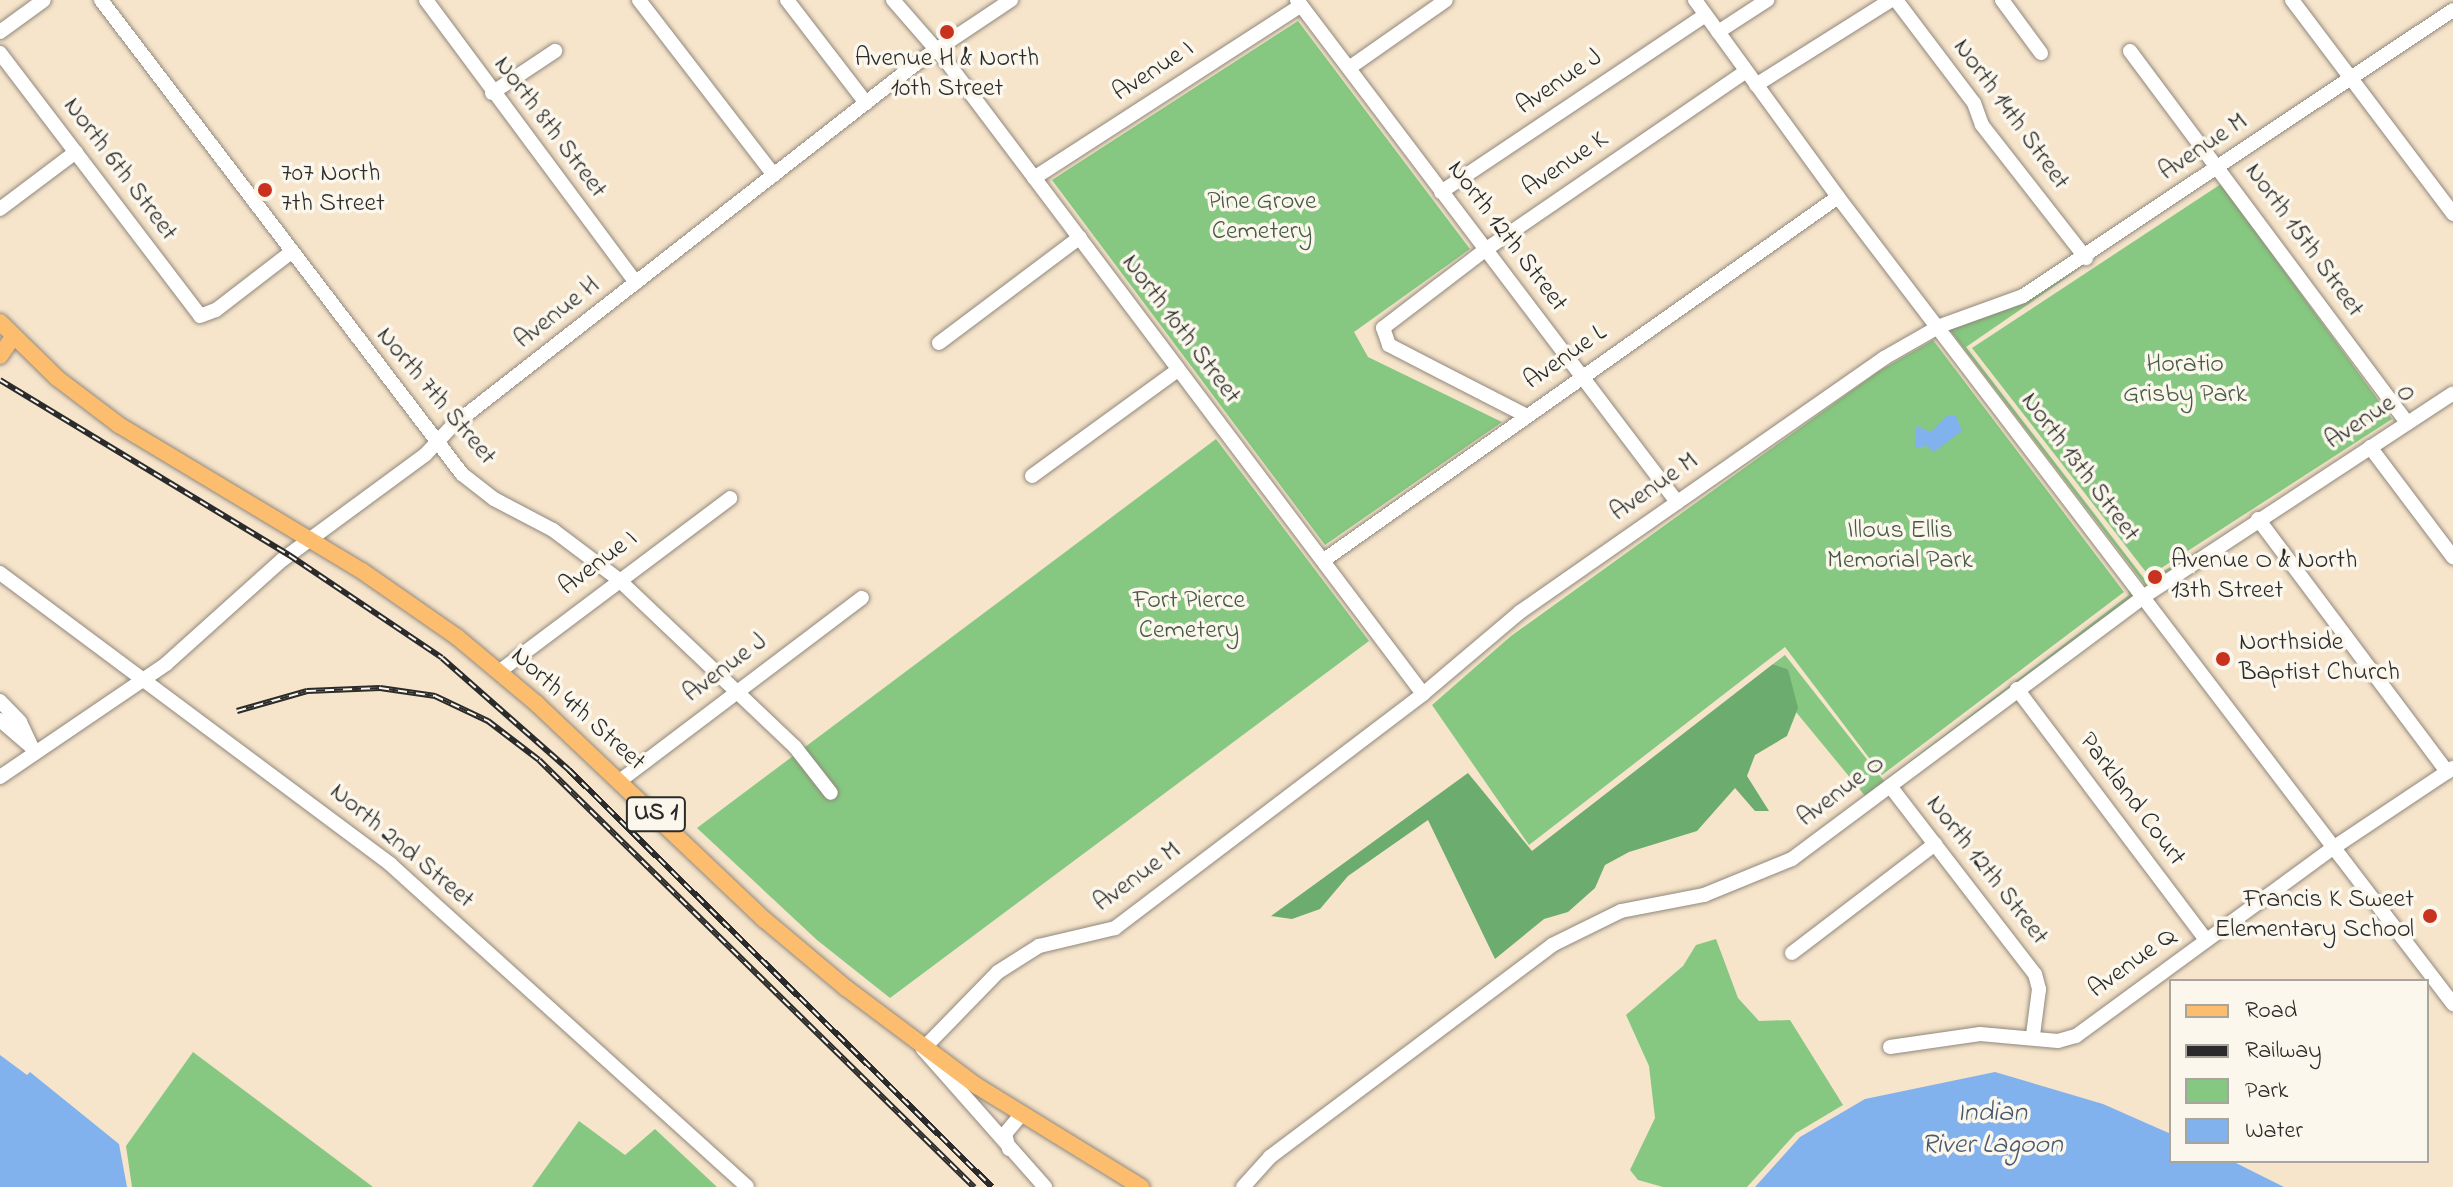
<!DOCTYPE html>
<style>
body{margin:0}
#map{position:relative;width:2453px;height:1187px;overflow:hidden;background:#f6e4cb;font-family:"Indie Flower",sans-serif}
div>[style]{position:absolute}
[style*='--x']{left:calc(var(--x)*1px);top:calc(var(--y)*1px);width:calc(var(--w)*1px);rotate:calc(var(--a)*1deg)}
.green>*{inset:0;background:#86c881}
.forest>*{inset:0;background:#6cac6f}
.water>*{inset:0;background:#82b2ed}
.roads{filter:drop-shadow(0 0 2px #90887b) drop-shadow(0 0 2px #90887b)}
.minor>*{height:14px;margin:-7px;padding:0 7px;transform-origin:7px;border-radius:7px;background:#fff}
.major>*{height:16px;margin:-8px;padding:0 8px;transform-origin:8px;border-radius:8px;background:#fcbd6f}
.rail>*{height:6px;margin-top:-3px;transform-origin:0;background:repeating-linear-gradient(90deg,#fbf7ec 0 9px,#2b2b2b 0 18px);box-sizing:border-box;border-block:2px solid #2b2b2b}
.dots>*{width:22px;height:22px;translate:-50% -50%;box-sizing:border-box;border:4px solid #fbf7ec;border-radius:50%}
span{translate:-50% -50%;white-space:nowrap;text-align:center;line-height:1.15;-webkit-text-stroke:7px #fbf7ec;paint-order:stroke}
.shield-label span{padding:2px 6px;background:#fbf7ec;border:2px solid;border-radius:6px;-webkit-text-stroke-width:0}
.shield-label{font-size:24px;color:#2b2b2b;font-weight:700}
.poi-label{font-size:26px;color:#2b2b2b}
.left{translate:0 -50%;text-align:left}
.right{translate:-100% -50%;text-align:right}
.street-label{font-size:26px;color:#2b2b2b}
.park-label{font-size:26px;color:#465a45}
.water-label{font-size:28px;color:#495a6f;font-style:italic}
.legend{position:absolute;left:2169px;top:979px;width:260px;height:184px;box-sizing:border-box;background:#fbf7ec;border:2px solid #a8a59f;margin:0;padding:10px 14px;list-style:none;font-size:24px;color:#2b2b2b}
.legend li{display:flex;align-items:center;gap:16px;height:40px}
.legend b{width:40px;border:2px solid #a8a59f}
</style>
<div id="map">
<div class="green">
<i style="clip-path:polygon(1298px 21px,1470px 249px,1354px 332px,1368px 357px,1502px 422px,1325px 545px,1052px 180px)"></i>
<i style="clip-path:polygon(2221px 184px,2392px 419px,2149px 576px,1972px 348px)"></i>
<i style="clip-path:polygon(2085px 265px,1966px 347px,2146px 581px,2204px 548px,2146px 586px,1949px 329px,2025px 302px)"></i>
<i style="clip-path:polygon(1933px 340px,2124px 592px,1882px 775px,1785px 647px,1529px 845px,1432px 705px,1511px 636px,1879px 371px)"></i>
<i style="clip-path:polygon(1216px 439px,1369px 641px,890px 998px,817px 940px,697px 828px)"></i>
<i style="clip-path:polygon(2128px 588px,2137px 593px,1866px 797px,1796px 712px,1788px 669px,1773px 664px,1785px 655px,1884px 781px,2129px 595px)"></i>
<i style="clip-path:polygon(1716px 939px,1738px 998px,1759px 1021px,1790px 1020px,1843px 1105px,1796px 1133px,1747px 1187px,1663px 1187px,1638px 1180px,1630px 1170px,1655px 1118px,1649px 1066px,1626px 1015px,1683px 966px,1696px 945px)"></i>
<i style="clip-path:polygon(193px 1052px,373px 1187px,132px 1187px,126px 1146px)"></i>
<i style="clip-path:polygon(579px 1121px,625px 1155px,655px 1129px,717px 1187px,532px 1187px)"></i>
</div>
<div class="forest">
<i style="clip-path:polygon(1773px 664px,1788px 669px,1798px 708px,1787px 736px,1755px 755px,1747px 776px,1769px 811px,1755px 811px,1735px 788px,1697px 831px,1629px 852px,1605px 865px,1595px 888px,1568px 912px,1544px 919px,1495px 959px,1428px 820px,1348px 876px,1320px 909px,1292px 919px,1271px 916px,1468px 773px,1532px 851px)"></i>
</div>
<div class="water">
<i style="clip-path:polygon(1948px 415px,1956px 416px,1962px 431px,1934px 452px,1927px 446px,1915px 448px,1916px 426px,1931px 432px)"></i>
<i style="clip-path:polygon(0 1055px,27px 1075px,30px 1072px,119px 1144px,127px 1187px,0 1187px)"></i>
<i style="clip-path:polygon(1995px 1072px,2103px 1104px,2171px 1134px,2171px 1161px,2232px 1161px,2284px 1187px,1755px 1187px,1800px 1137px,1865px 1099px)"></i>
</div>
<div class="roads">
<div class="minor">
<i style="--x:101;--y:0;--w:596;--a:52.71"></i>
<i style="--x:462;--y:474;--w:41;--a:38"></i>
<i style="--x:494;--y:499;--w:67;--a:27.7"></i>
<i style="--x:553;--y:530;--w:81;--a:37"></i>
<i style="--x:618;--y:579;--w:244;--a:43.5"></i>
<i style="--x:795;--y:747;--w:58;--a:52"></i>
<i style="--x:426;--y:0;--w:352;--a:53.4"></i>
<i style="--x:639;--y:0;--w:221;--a:52.4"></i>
<i style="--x:787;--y:0;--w:130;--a:52.5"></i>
<i style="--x:893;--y:0;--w:82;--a:48.9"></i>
<i style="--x:947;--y:62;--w:791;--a:53.01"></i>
<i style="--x:1297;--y:0;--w:630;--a:52.88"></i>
<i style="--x:1695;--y:0;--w:243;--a:54"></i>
<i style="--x:1838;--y:197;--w:1015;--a:52.69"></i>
<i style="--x:1896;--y:0;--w:129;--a:52.9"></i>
<i style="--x:1974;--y:103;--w:23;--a:70"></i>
<i style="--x:1982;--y:125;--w:169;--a:52"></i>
<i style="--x:2002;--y:0;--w:66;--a:53.7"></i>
<i style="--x:2292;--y:0;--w:268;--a:53"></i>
<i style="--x:0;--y:32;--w:54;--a:-36"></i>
<i style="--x:1718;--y:32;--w:59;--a:-33.1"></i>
<i style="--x:2130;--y:51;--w:464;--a:53.3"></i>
<i style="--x:0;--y:53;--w:330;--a:52.7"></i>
<i style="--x:200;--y:316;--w:17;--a:-21"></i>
<i style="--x:216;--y:310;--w:93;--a:-37.6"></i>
<i style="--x:1349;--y:68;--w:118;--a:-35"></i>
<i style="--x:1756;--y:85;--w:160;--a:-32.2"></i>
<i style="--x:492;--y:93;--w:76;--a:-33.7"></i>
<i style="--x:1034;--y:178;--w:318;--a:-32.9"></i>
<i style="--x:1441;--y:192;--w:318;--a:-33.8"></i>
<i style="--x:0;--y:209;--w:95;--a:-36.9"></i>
<i style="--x:939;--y:343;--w:176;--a:-36.9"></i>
<i style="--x:1525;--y:415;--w:153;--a:-152.8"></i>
<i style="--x:1389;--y:345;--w:18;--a:-109"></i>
<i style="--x:1383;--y:328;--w:128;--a:-37.4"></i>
<i style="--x:1485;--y:250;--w:316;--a:-34.4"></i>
<i style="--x:2370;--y:447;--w:138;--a:53"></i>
<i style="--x:1032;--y:476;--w:180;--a:-36"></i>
<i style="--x:2258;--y:519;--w:316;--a:53.2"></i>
<i style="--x:1324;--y:560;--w:629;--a:-35.23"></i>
<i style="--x:0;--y:573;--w:487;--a:36.7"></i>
<i style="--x:390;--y:864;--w:481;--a:42.1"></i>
<i style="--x:500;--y:671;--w:288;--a:-36.9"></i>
<i style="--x:2017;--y:689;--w:314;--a:53"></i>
<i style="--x:0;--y:701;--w:29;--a:46"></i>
<i style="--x:20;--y:722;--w:26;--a:65"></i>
<i style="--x:0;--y:720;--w:46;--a:40.6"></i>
<i style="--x:0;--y:777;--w:201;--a:-34.2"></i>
<i style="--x:166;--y:664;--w:156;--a:-41.9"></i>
<i style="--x:282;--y:560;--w:177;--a:-36.3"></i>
<i style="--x:425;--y:455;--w:40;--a:-47"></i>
<i style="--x:452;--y:426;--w:591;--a:-37.99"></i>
<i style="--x:918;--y:62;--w:112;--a:-33.7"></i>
<i style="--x:621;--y:780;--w:302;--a:-37.1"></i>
<i style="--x:1890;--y:786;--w:237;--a:52.4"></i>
<i style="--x:2035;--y:974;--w:16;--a:75"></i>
<i style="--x:2039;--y:989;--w:46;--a:97.4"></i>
<i style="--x:1792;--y:953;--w:180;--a:-37.3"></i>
<i style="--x:1890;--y:1047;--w:91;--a:-8.2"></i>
<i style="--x:1980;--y:1034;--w:78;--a:5.1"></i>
<i style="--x:2058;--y:1041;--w:19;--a:-16"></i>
<i style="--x:2076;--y:1036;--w:322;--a:-36.2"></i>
<i style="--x:2336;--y:846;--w:141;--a:-33.7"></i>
<i style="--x:1009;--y:1149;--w:16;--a:-105"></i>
<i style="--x:1005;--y:1134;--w:25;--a:-50"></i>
<i style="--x:1045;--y:1187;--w:184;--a:-131.5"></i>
<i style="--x:923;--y:1049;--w:107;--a:-45.8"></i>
<i style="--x:998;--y:972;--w:49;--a:-32.4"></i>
<i style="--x:1039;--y:946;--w:78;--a:-13.3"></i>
<i style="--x:1115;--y:928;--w:387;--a:-37.2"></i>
<i style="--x:1423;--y:694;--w:127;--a:-40.2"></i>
<i style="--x:1520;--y:612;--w:444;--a:-34.9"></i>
<i style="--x:1884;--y:358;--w:64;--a:-29.7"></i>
<i style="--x:1940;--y:326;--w:88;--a:-19.9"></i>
<i style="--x:2023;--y:296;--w:516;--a:-33.63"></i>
<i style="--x:1243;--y:1187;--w:40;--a:-48"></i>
<i style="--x:1270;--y:1157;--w:353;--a:-36.9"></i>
<i style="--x:1552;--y:945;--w:77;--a:-26.2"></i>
<i style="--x:1621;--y:911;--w:85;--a:-10.9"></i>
<i style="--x:1704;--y:895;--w:95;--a:-22.2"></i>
<i style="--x:1792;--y:859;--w:442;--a:-36.7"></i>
<i style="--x:2146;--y:595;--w:367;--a:-33.3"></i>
</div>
<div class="major">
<i style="--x:0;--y:322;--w:80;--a:44.5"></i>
<i style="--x:57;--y:378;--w:78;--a:37.2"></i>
<i style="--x:119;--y:425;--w:283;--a:31"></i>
<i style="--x:362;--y:571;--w:116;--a:34.8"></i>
<i style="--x:457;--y:637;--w:104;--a:39.9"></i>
<i style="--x:537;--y:704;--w:314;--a:43.5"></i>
<i style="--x:765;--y:920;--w:106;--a:40"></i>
<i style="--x:846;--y:988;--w:164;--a:36.8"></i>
<i style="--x:977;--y:1086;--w:193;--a:31.6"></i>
<i style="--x:0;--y:356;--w:23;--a:-56"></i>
</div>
</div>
<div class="rail">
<i style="--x:0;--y:380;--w:338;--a:31.2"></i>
<i style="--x:289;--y:555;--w:184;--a:33.9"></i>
<i style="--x:442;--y:658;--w:169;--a:41.4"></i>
<i style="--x:569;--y:770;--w:594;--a:44.59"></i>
<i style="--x:237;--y:711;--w:73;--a:-15.9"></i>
<i style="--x:307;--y:691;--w:73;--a:-2.4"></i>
<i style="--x:380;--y:688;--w:56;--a:8.3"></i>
<i style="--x:435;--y:696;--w:59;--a:25.3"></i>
<i style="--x:488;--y:721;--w:64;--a:37.4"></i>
<i style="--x:539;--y:760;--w:610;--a:44.47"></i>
</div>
<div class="dots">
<i style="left:947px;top:32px;background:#c8321e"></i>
<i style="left:265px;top:190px;background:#c8321e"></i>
<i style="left:2155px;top:577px;background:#c8321e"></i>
<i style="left:2223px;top:659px;background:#c8321e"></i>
<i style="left:2430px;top:916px;background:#c8321e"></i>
</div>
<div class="shield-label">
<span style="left:656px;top:814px">US 1</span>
</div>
<div class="poi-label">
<span style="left:947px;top:75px">Avenue H &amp; North<br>10th Street</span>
<span class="left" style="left:281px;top:190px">707 North<br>7th Street</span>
<span class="left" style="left:2171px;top:577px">Avenue O &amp; North<br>13th Street</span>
<span class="left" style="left:2239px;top:659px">Northside<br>Baptist Church</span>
<span class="right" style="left:2414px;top:916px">Francis K Sweet<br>Elementary School</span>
</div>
<div class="street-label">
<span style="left:1154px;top:72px;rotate:-33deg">Avenue I</span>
<span style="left:1560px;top:83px;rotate:-34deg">Avenue J</span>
<span style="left:2010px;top:115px;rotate:54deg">North 14th Street</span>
<span style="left:549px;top:128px;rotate:53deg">North 8th Street</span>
<span style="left:2204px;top:148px;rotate:-34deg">Avenue M</span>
<span style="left:1566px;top:165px;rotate:-34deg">Avenue K</span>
<span style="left:119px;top:170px;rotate:53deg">North 6th Street</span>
<span style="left:1506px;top:237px;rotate:53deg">North 12th Street</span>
<span style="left:2303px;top:241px;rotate:54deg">North 15th Street</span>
<span style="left:558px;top:314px;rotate:-38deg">Avenue H</span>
<span style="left:1180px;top:330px;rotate:53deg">North 10th Street</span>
<span style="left:1566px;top:358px;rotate:-35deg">Avenue L</span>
<span style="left:435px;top:397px;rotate:50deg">North 7th Street</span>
<span style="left:2371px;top:417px;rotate:-33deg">Avenue O</span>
<span style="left:2079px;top:468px;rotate:53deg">North 13th Street</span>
<span style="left:1655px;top:488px;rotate:-35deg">Avenue M</span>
<span style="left:599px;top:564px;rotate:-37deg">Avenue I</span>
<span style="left:726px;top:669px;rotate:-37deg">Avenue J</span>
<span style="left:577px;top:710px;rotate:42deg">North 4th Street</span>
<span style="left:1842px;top:792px;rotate:-37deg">Avenue O</span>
<span style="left:2131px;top:800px;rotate:53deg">Parkland Court</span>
<span style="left:401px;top:847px;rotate:40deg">North 2nd Street</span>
<span style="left:1986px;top:871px;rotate:52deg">North 12th Street</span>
<span style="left:1138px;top:878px;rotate:-36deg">Avenue M</span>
<span style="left:2133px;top:964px;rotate:-36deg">Avenue Q</span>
</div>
<div class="park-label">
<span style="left:1262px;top:218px">Pine Grove<br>Cemetery</span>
<span style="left:2185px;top:381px">Horatio<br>Grisby Park</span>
<span style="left:1900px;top:547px">Illous Ellis<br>Memorial Park</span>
<span style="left:1189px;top:617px">Fort Pierce<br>Cemetery</span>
</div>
<div class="water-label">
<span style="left:1992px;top:1130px">Indian<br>River Lagoon</span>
</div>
<ul class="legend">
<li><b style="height:10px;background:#fcbd6f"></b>Road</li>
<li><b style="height:10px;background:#2b2b2b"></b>Railway</li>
<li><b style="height:22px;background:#86c881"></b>Park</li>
<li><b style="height:22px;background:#82b2ed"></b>Water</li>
</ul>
</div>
